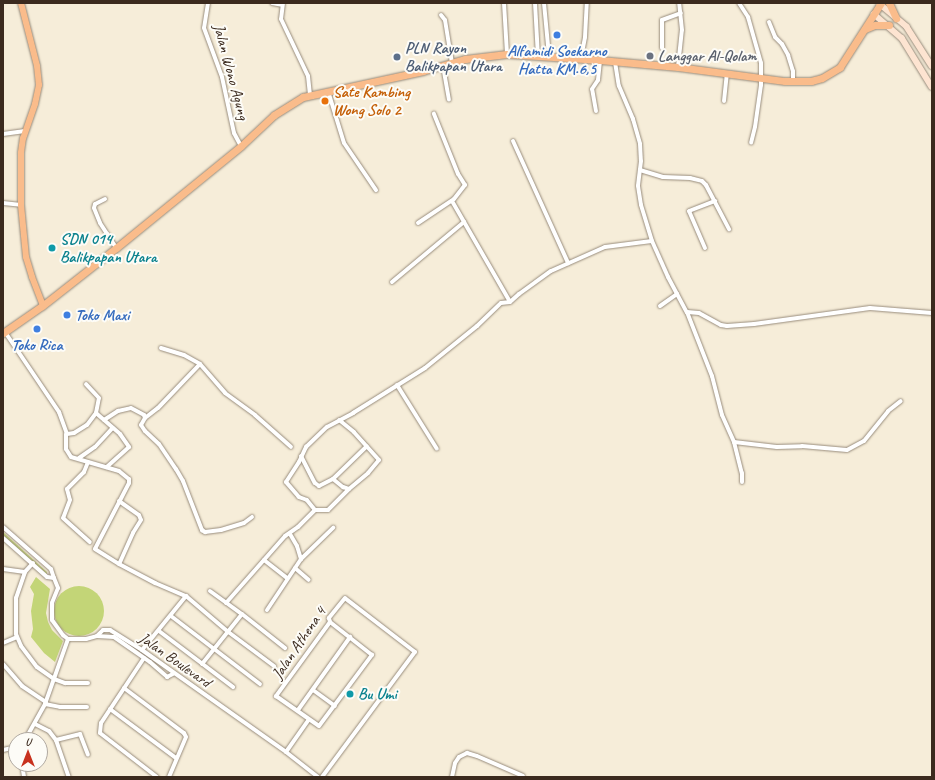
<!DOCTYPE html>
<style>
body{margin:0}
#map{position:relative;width:935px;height:780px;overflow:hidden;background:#f6edd9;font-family:Caveat,sans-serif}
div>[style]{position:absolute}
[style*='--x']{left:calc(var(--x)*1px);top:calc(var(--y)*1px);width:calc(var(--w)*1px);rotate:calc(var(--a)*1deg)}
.green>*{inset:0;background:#c3d577}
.round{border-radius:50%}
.roads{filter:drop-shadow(0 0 1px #988c7c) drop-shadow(0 0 1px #988c7c)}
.street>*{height:4px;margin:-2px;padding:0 2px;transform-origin:2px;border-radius:2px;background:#fff}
.secondary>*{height:5.5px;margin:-2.75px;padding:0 2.75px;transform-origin:2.75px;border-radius:2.75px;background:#fde4d1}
.primary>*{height:6px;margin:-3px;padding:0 3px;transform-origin:3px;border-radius:3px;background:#fabc8b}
.highway>*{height:7px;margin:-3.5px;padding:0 3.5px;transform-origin:3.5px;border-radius:3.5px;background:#fabc8b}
.dots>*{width:11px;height:11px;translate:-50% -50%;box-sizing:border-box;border:2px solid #fdfcf7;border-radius:50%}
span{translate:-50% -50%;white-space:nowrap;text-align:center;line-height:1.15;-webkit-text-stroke:4px #fdfcf7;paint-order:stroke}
.service-label{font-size:16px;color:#4e5e75;font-weight:700}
.left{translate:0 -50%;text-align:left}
.shop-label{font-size:16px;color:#366cbe;font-weight:700}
.worship-label{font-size:16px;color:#5b616d;font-weight:700}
.street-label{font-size:16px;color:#3b2a1e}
.food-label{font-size:16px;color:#c56008;font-weight:700}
.culture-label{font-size:16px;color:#0d838f;font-weight:700}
.frame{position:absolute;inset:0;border:4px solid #3b2a1e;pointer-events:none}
.north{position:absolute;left:8px;top:732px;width:40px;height:40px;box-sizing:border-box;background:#fdfcf7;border:1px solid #afa8a0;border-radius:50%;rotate:0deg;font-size:11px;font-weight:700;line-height:16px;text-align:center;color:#3b2a1e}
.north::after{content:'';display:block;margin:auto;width:14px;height:18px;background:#c8321e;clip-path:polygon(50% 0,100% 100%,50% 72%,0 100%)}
</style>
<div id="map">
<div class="green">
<i style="clip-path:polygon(3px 532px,47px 572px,47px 576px,3px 540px)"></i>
<i style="clip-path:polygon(36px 577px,50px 589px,46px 613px,48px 622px,52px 630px,63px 641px,55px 662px,44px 653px,31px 637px,33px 629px,31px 611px,34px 594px,30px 587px)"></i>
<i class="round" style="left:54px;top:586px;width:50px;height:50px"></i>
</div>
<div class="roads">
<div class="street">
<i style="--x:208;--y:3;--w:25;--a:99"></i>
<i style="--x:204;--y:28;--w:52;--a:69.8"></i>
<i style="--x:222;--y:77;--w:57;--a:77.9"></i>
<i style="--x:234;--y:133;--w:15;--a:62"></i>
<i style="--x:272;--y:3;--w:10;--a:11"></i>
<i style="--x:283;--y:3;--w:16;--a:97"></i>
<i style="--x:281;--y:19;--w:63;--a:64.7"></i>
<i style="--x:308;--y:76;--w:19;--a:84"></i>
<i style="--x:504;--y:3;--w:51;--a:86.6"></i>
<i style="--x:535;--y:3;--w:53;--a:86.8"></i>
<i style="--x:544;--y:3;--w:53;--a:84.6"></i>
<i style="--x:739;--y:3;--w:17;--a:57"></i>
<i style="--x:748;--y:17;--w:48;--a:74.2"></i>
<i style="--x:761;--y:63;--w:22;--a:90"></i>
<i style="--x:761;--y:85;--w:42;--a:98.1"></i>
<i style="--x:755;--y:127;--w:16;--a:104"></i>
<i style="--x:441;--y:15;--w:6;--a:51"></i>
<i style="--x:445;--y:20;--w:44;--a:80.8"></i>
<i style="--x:769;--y:22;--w:16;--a:68"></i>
<i style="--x:775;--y:37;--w:10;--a:45"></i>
<i style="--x:782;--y:44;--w:13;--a:61"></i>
<i style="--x:788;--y:55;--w:17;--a:73"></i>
<i style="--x:793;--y:71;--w:10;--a:90"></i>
<i style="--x:662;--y:48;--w:28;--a:-90"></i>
<i style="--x:662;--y:20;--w:20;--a:-20"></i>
<i style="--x:581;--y:58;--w:21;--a:-79"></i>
<i style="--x:585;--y:37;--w:34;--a:-87"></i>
<i style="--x:615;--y:62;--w:24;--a:81"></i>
<i style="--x:619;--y:86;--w:36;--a:67"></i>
<i style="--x:633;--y:119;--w:26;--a:74"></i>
<i style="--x:640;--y:144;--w:17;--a:87"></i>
<i style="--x:641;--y:161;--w:25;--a:97"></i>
<i style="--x:638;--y:186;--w:19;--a:81"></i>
<i style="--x:641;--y:205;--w:38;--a:73"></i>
<i style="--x:652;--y:241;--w:39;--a:66"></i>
<i style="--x:668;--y:277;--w:40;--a:62"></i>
<i style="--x:687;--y:312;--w:69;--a:68.7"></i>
<i style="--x:712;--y:376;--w:40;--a:75.6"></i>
<i style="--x:722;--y:415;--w:30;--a:66"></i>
<i style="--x:734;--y:442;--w:32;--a:76"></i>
<i style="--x:742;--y:473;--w:9;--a:90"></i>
<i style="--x:443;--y:66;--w:34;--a:80"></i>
<i style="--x:678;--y:67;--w:37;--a:-84"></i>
<i style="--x:682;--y:30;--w:27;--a:-96"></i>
<i style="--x:328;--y:91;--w:54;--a:72.9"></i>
<i style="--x:344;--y:143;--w:57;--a:55.8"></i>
<i style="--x:724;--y:101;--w:27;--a:-84"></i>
<i style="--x:596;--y:111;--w:22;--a:-100"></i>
<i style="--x:592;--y:89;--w:11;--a:-56"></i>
<i style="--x:598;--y:80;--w:20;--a:-84"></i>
<i style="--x:3;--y:134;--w:22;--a:-8"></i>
<i style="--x:513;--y:141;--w:134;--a:65.7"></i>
<i style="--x:640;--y:170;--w:24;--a:17"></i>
<i style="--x:663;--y:177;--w:27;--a:2"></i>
<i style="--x:690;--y:178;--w:12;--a:14"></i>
<i style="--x:702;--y:181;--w:6;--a:45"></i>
<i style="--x:706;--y:185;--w:50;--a:62.4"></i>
<i style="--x:105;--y:199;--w:11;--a:153"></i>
<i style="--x:95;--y:204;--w:4;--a:104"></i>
<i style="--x:94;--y:208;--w:16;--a:68"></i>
<i style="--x:100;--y:223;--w:30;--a:57"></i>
<i style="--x:452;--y:201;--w:116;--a:60.1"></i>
<i style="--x:3;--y:203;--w:18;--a:6"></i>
<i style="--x:418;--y:223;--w:43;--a:-33.7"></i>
<i style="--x:454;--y:199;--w:18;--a:-52"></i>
<i style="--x:465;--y:185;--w:13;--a:-122"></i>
<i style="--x:458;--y:174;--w:65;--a:-111.8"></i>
<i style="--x:705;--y:248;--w:40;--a:-113.4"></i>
<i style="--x:689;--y:211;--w:28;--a:-21"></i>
<i style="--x:392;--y:282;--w:94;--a:-39.8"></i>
<i style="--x:660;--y:306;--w:21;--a:-35"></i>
<i style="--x:687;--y:312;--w:12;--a:5"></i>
<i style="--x:699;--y:313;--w:25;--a:29"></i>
<i style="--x:721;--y:325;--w:6;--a:9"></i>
<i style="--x:727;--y:326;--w:27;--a:-4"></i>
<i style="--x:754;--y:324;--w:117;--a:-7.9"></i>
<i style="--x:870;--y:308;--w:62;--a:4.6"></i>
<i style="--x:5;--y:332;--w:97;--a:56"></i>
<i style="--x:59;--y:412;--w:23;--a:70"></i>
<i style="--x:67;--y:434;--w:7;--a:-8"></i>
<i style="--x:74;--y:433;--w:15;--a:-32"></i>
<i style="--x:87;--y:425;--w:15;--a:-53"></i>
<i style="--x:96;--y:413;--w:15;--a:-79"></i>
<i style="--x:99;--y:398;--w:19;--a:-133"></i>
<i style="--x:161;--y:348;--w:24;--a:17"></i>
<i style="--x:184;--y:355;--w:18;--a:29"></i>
<i style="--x:200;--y:364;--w:38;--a:49"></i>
<i style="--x:225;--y:393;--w:37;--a:36"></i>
<i style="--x:255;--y:415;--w:48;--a:41.6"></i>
<i style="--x:397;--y:385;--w:75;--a:58"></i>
<i style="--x:96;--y:413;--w:32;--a:41"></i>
<i style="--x:120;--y:434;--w:16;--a:55"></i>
<i style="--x:129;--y:447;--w:30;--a:138"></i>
<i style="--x:145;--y:418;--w:16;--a:-38"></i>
<i style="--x:158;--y:408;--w:61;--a:-46.3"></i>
<i style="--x:104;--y:420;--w:17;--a:-33"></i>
<i style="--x:118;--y:411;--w:13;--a:-13"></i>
<i style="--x:131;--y:408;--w:15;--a:28"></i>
<i style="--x:144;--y:415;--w:3;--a:72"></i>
<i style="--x:145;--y:418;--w:8;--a:120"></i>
<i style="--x:141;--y:425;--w:7;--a:56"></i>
<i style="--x:145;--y:431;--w:19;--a:43"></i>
<i style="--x:159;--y:444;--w:30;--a:56"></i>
<i style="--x:176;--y:469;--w:14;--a:60"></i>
<i style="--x:183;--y:481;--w:53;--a:68.8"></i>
<i style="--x:202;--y:530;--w:4;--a:34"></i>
<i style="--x:205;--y:532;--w:16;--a:-7"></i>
<i style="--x:221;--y:530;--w:24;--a:-17"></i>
<i style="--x:244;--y:523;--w:10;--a:-37"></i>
<i style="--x:66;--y:434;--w:15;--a:90"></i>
<i style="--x:66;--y:449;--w:9;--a:58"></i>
<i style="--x:71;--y:457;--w:50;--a:16.3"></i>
<i style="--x:119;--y:471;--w:13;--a:39"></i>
<i style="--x:129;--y:479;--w:4;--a:90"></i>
<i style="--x:129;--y:483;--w:74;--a:117.3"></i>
<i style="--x:95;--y:549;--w:28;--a:32"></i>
<i style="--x:734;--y:442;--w:43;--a:6.6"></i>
<i style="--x:777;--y:447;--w:25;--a:-2"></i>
<i style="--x:802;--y:446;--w:45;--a:5.1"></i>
<i style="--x:847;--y:450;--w:19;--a:-28"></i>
<i style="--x:864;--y:441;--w:38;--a:-51"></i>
<i style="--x:888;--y:411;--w:16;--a:-38"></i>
<i style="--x:301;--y:456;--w:30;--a:63"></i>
<i style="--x:315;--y:483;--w:5;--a:37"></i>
<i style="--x:319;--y:486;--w:16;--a:-27"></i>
<i style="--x:333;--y:479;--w:13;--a:39"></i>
<i style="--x:343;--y:487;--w:6;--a:18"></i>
<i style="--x:349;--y:489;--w:25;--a:-40"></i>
<i style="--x:368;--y:473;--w:17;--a:-50"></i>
<i style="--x:379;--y:460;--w:38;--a:-132"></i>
<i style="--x:354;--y:432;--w:19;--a:-141"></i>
<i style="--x:79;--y:458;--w:19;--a:-35"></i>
<i style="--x:95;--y:447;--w:26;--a:-47"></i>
<i style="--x:88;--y:462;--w:11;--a:112"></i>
<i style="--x:84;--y:472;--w:24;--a:135"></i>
<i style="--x:67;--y:489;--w:11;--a:75"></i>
<i style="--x:70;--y:500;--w:19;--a:111"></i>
<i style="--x:63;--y:518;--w:36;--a:42"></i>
<i style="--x:333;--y:479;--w:47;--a:-44.1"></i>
<i style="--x:119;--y:501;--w:24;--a:35"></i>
<i style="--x:139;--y:515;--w:5;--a:68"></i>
<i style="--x:141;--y:520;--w:15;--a:122"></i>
<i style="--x:133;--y:533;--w:34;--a:114"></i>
<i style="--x:119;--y:564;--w:41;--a:27.8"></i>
<i style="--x:155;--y:583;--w:34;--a:23"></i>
<i style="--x:186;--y:596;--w:54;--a:40.5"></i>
<i style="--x:227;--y:631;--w:59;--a:36.7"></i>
<i style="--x:316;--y:510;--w:12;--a:0"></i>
<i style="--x:328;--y:510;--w:30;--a:-45"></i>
<i style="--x:3;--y:527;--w:64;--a:41.2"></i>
<i style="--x:51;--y:569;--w:9;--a:72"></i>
<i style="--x:54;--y:578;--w:7;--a:-172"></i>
<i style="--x:47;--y:577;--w:59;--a:-138.4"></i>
<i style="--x:290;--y:534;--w:14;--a:60"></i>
<i style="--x:297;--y:546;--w:14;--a:73"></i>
<i style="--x:264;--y:560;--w:29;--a:38"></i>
<i style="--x:33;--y:563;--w:12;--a:132"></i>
<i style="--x:25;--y:572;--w:28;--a:109"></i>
<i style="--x:16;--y:598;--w:36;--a:90"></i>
<i style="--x:16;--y:634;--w:13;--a:67"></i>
<i style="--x:21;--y:646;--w:26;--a:53"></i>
<i style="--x:37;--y:667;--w:21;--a:35"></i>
<i style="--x:54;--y:679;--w:12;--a:20"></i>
<i style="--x:65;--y:683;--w:23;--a:0"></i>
<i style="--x:295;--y:568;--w:18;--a:41"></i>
<i style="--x:3;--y:569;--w:22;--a:8"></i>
<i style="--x:54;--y:578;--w:11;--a:68"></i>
<i style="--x:58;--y:588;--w:16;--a:112"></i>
<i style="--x:52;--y:603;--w:17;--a:90"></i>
<i style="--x:52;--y:620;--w:19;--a:54"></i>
<i style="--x:63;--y:635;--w:6;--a:39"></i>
<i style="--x:68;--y:639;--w:18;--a:0"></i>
<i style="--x:86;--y:639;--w:11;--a:-15"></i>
<i style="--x:97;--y:636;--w:8;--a:-45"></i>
<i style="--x:103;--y:630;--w:7;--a:0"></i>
<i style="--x:110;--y:630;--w:38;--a:32"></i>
<i style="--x:142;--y:650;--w:176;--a:35.3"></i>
<i style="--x:286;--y:752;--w:41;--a:38"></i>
<i style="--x:210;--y:591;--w:39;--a:36"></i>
<i style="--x:242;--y:614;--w:55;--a:38.3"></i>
<i style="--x:226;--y:603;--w:89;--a:-48.6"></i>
<i style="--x:285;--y:536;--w:16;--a:-35"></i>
<i style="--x:298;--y:527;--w:24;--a:-45"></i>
<i style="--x:315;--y:510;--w:13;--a:-129"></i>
<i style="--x:307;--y:500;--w:9;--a:-159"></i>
<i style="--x:299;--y:497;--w:20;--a:-131"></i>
<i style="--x:286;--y:482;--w:24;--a:-57"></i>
<i style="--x:299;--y:462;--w:17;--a:-65"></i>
<i style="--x:306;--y:447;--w:29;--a:-44"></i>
<i style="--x:327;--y:427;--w:30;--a:-28"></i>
<i style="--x:353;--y:413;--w:85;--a:-32"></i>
<i style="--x:425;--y:368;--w:67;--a:-38.9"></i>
<i style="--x:477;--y:326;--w:33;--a:-44"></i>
<i style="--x:501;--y:303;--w:9;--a:-6"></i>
<i style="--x:510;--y:302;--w:12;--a:-42"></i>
<i style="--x:519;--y:294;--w:39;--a:-36"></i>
<i style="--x:551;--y:271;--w:59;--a:-24"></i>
<i style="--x:605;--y:247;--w:47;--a:-7.3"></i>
<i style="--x:267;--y:610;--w:61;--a:-56.3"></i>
<i style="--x:301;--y:559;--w:45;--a:-44.1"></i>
<i style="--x:171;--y:616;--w:112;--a:37.4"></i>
<i style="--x:159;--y:631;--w:93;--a:37.1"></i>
<i style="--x:97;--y:636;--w:17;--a:3"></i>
<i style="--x:114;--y:637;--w:44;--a:34.8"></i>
<i style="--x:150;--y:662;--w:23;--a:41"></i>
<i style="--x:167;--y:677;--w:7;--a:-27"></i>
<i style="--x:3;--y:643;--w:15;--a:-23"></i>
<i style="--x:142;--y:650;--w:70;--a:-50.8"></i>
<i style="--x:144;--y:658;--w:78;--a:123.5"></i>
<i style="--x:101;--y:723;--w:10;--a:96"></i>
<i style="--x:100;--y:733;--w:72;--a:37.7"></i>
<i style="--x:3;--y:664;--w:29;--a:49"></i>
<i style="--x:22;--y:686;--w:29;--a:34"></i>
<i style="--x:202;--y:664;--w:64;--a:-51.3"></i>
<i style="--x:124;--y:688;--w:75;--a:36.9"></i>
<i style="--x:184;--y:733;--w:4;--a:63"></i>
<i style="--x:186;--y:737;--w:43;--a:113"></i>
<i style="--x:313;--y:690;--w:27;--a:36"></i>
<i style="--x:45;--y:704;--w:15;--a:11"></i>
<i style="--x:60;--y:707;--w:27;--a:0"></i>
<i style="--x:110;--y:709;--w:82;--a:36.6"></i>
<i style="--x:298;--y:710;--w:90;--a:-54.5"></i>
<i style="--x:35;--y:724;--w:16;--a:27"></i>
<i style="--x:49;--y:731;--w:11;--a:52"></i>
<i style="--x:56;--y:740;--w:25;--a:-14"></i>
<i style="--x:80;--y:734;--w:22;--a:69"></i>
<i style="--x:25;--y:740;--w:41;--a:-60.9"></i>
<i style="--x:45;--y:704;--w:69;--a:-70.5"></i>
<i style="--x:56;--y:740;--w:39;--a:71"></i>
<i style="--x:3;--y:750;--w:13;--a:-13"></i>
<i style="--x:286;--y:752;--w:39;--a:-55"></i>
<i style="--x:22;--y:764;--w:13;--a:81"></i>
<i style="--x:322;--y:777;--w:156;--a:-53.4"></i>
<i style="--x:415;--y:652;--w:88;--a:-142.4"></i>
<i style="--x:345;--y:598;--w:26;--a:129"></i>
<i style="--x:329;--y:618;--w:4;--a:76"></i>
<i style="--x:330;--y:622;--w:92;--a:126.1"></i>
<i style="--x:276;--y:696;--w:52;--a:34.9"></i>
<i style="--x:319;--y:726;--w:89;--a:-53.3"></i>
<i style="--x:372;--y:655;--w:53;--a:-141.8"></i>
<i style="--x:452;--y:777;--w:14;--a:-78"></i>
<i style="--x:455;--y:763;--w:7;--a:-56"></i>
<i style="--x:459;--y:757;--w:9;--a:-27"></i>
<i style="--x:467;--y:753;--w:10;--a:17"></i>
<i style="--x:477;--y:756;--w:50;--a:23.5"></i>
</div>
<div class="secondary">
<i style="--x:880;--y:4;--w:35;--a:40"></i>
<i style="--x:907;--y:27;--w:46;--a:57.3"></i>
<i style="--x:874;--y:14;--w:37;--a:41"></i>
<i style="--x:902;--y:38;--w:57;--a:58.5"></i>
</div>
<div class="primary">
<i style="--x:21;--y:3;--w:65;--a:75.7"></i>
<i style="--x:37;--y:66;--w:19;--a:84"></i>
<i style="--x:39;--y:85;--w:19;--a:102"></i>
<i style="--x:35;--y:104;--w:36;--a:109"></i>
<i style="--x:23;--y:138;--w:15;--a:98"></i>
<i style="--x:21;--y:153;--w:52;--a:90"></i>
<i style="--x:21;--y:205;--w:52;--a:84.5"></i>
<i style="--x:26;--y:257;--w:21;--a:73"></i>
<i style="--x:32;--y:277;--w:31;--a:69"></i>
</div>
<div class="highway">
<i style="--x:889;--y:3;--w:17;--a:65"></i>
<i style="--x:865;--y:29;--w:11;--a:-22"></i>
<i style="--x:875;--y:25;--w:14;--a:0"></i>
<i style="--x:3;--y:333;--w:47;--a:-34.7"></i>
<i style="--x:42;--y:306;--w:94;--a:-38.1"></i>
<i style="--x:116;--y:248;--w:161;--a:-39.2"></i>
<i style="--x:241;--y:146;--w:45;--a:-43.2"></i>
<i style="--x:274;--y:115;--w:34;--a:-32"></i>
<i style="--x:303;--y:97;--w:123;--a:-12.2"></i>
<i style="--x:423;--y:71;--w:44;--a:-15.9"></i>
<i style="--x:465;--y:59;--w:42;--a:-6.8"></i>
<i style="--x:507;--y:54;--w:93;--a:3.7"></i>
<i style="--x:600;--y:60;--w:78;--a:5.1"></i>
<i style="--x:678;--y:67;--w:108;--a:7.5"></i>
<i style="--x:785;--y:81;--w:26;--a:0"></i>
<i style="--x:811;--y:81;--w:11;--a:-15"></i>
<i style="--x:822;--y:78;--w:21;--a:-31"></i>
<i style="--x:840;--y:67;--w:76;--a:-57.4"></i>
</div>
</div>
<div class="dots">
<i style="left:557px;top:35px;background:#3f7fe0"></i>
<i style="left:650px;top:56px;background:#6b7280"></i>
<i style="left:397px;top:57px;background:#5c6f8a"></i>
<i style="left:325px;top:101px;background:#e8710a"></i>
<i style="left:52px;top:248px;background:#0f9aa8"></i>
<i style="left:67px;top:315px;background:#3f7fe0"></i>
<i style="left:37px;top:329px;background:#3f7fe0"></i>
<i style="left:350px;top:694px;background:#0f9aa8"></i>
</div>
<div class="service-label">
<span class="left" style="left:405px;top:57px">PLN Rayon<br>Balikpapan Utara</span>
</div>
<div class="shop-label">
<span style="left:557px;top:60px">Alfamidi Soekarno<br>Hatta KM.6,5</span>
<span class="left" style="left:75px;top:315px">Toko Maxi</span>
<span style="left:37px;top:345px">Toko Rica</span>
</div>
<div class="worship-label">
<span class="left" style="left:658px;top:56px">Langgar Al-Qolam</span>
</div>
<div class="street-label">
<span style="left:231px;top:72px;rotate:75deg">Jalan Wono Agung</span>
<span style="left:299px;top:643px;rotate:-56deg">Jalan Athena 4</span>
<span style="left:175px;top:660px;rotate:35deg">Jalan Boulevard</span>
</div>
<div class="food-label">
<span class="left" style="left:333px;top:101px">Sate Kambing<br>Wong Solo 2</span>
</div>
<div class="culture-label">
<span class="left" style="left:60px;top:248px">SDN 014<br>Balikpapan Utara</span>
<span class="left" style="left:358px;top:694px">Bu Umi</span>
</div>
<div class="frame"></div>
<div class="north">U</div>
</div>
